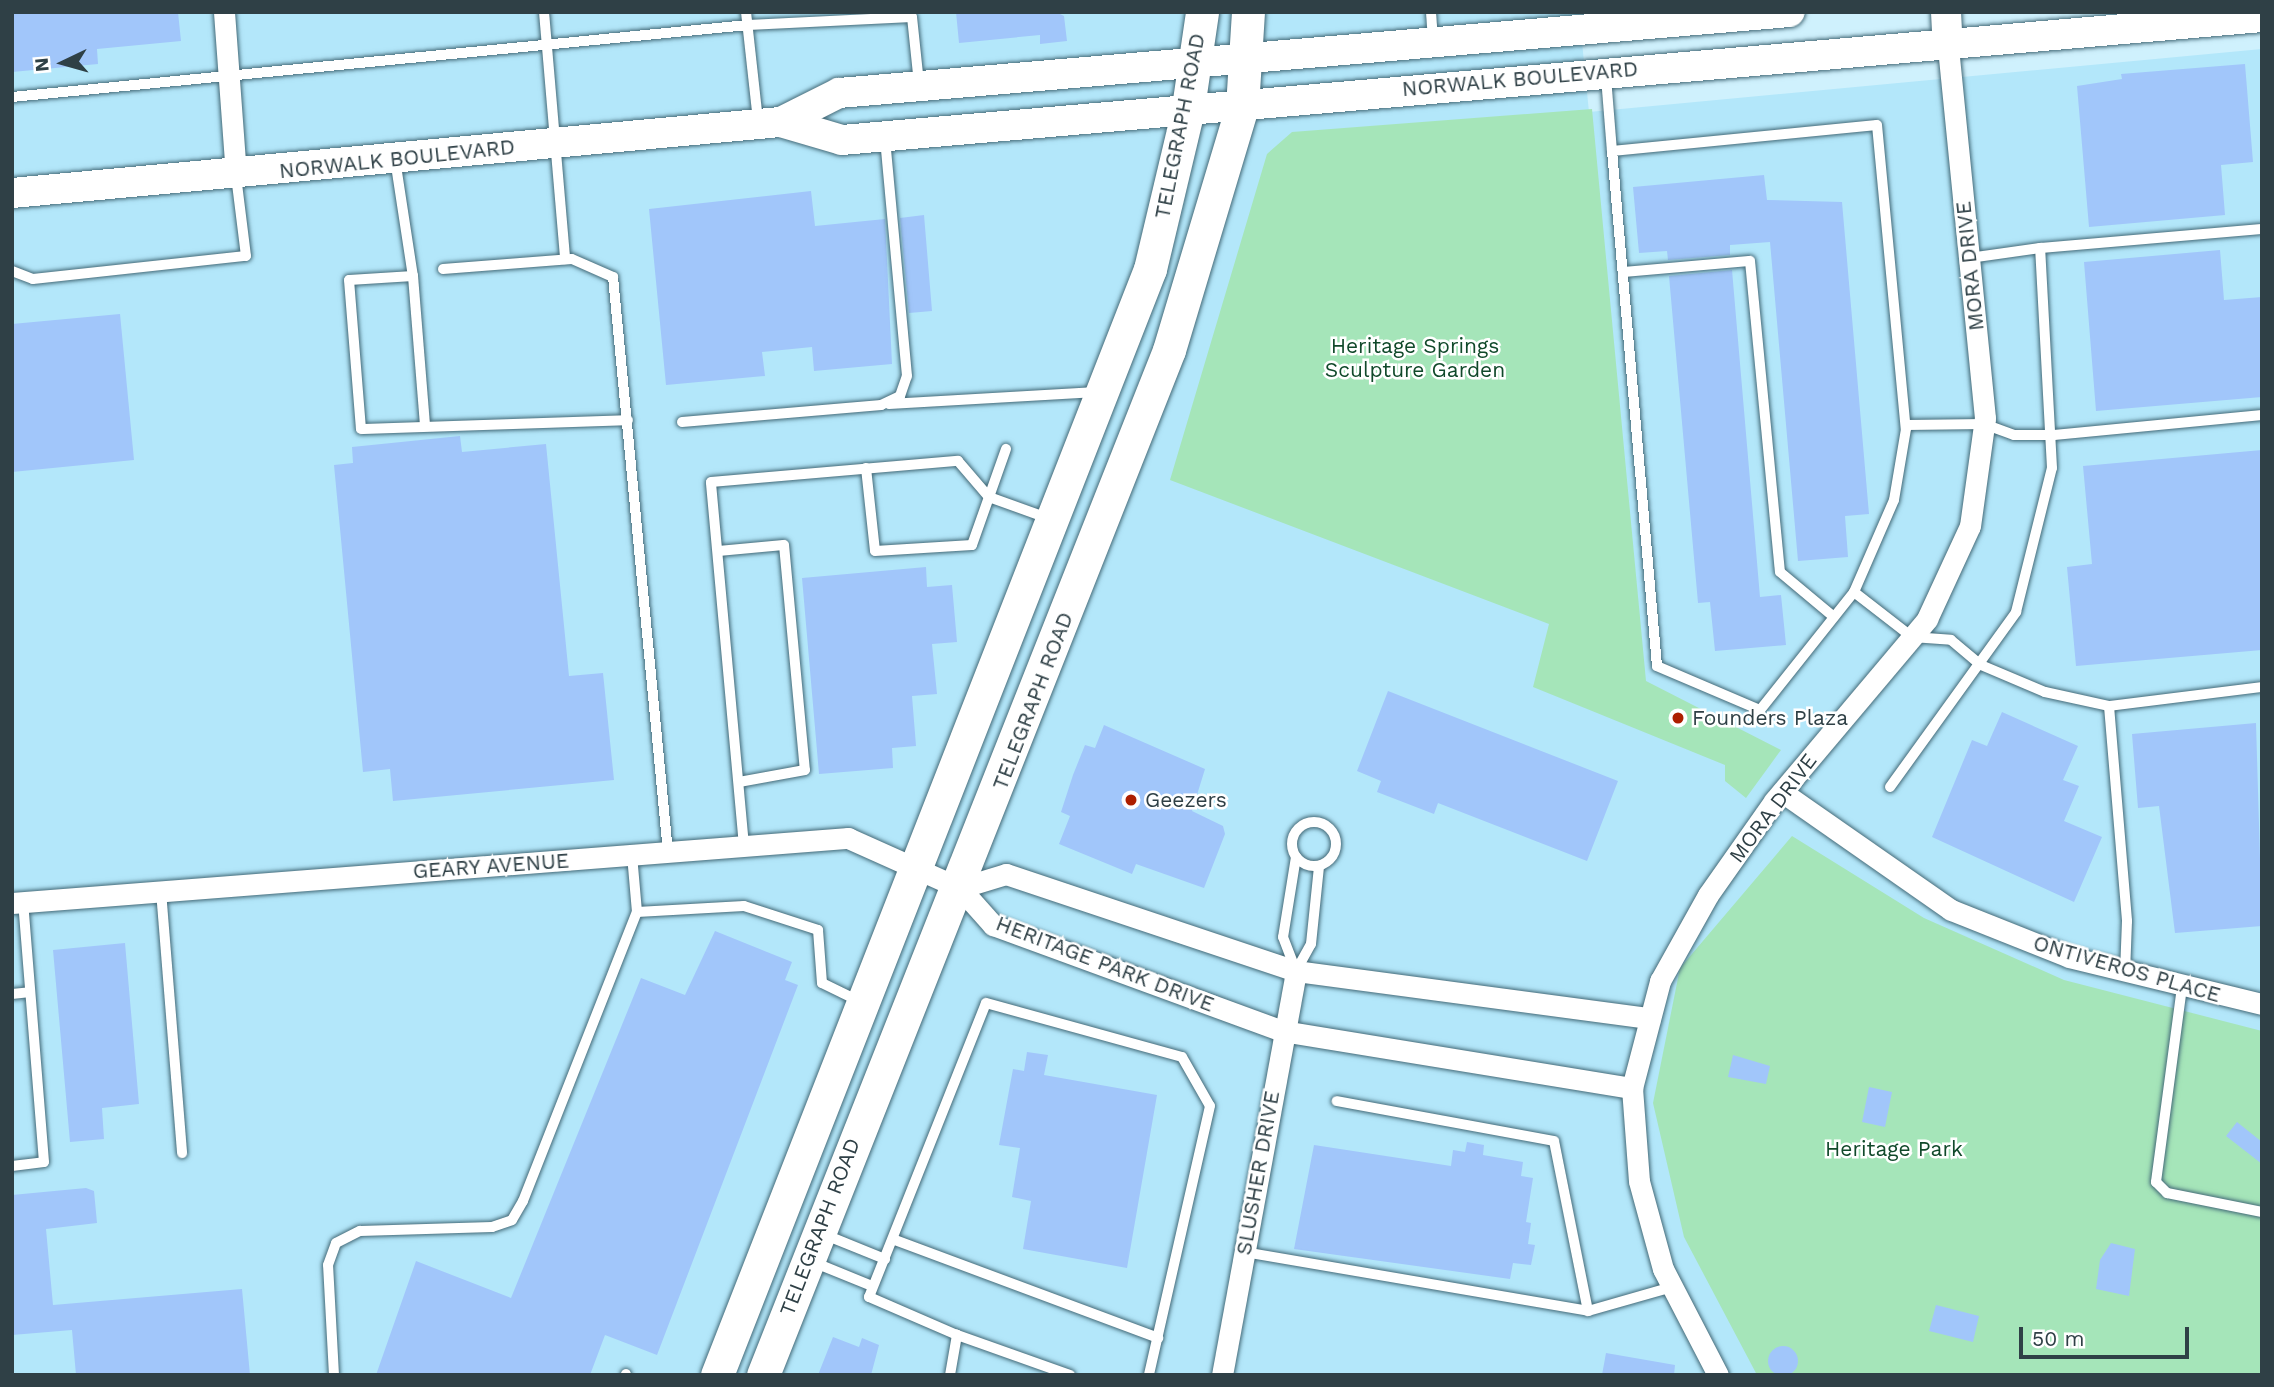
<!DOCTYPE html>
<style>
body{margin:0}
#map{position:relative;width:2274px;height:1387px;overflow:hidden;background:#cff1fd;font-family:"Work Sans",sans-serif}
div>[style]{position:absolute}
[style*='--x']{left:calc(var(--x)*1px);top:calc(var(--y)*1px);width:calc(var(--w)*1px);rotate:calc(var(--a)*1deg)}
.built>*{inset:0;background:#b3e7fa}
.green>*{inset:0;background:#a5e5b9}
.building>*{inset:0;background:#a1c6fa}
.round{border-radius:50%}
.roads{filter:drop-shadow(0 0 2px #446a78) drop-shadow(0 0 2px #446a78)}
.lane>*{height:10px;margin:-5px;padding:0 5px;transform-origin:5px;border-radius:5px;background:#fff}
.lane>.ring{margin:-5px;padding:0;box-sizing:content-box;background:none;border:10px solid #fff;border-radius:50%}
.street>*{height:21px;margin:-10.5px;padding:0 10.5px;transform-origin:10.5px;border-radius:10.5px;background:#fff}
.secondary>*{height:30px;margin:-15px;padding:0 15px;transform-origin:15px;border-radius:15px;background:#fff}
.primary>*{height:33px;margin:-16.5px;padding:0 16.5px;transform-origin:16.5px;border-radius:16.5px;background:#fff}
.dots>*{width:19px;height:19px;translate:-50% -50%;box-sizing:border-box;border:4px solid #fff;border-radius:50%}
span{translate:-50% -50%;white-space:nowrap;text-align:center;line-height:1.15;-webkit-text-stroke:5px #fff;paint-order:stroke}
.street-label{font-size:21px;color:#2f4046}
.park-label{font-size:21px;color:#10492a}
.poi-label{font-size:21px;color:#2f4046}
.left{translate:0 -50%;text-align:left}
.frame{position:absolute;inset:0;border:14px solid #2f4046;pointer-events:none}
.north{position:absolute;left:28px;top:28px;width:70px;height:70px;-webkit-text-stroke:5px #fff;paint-order:stroke;rotate:265deg;font-size:19px;font-weight:700;line-height:28px;text-align:center;color:#2f4046}
.north::after{content:'';display:block;margin:auto;width:24px;height:32px;background:#2f4046;clip-path:polygon(50% 0,100% 100%,50% 72%,0 100%)}
.scale{position:absolute;left:2019px;top:1327px;width:170px;height:32px;box-sizing:border-box;border:4px solid #2f4046;border-top:0;padding-left:9px;font-size:21px;line-height:24px;white-space:nowrap;color:#2f4046;-webkit-text-stroke:5px #fff;paint-order:stroke}
</style>
<div id="map">
<div class="built">
<i style="clip-path:polygon(12px 12px,1579px 12px,1589px 112px,2262px 49px,2262px 1375px,12px 1375px)"></i>
</div>
<div class="green">
<i style="clip-path:polygon(1592px 109px,1646px 681px,1781px 750px,1746px 798px,1725px 781px,1725px 765px,1533px 687px,1549px 624px,1170px 480px,1267px 154px,1292px 132px)"></i>
<i style="clip-path:polygon(1792px 836px,1924px 918px,2064px 980px,2262px 1031px,2262px 1375px,1757px 1375px,1684px 1237px,1653px 1103px,1680px 968px)"></i>
</div>
<div class="building">
<i style="clip-path:polygon(12px 12px,178px 12px,181px 41px,97px 49px,98px 64px,12px 72px)"></i>
<i style="clip-path:polygon(956px 12px,1056px 12px,1064px 16px,1067px 41px,1040px 44px,1040px 35px,959px 43px)"></i>
<i style="clip-path:polygon(2245px 64px,2253px 162px,2221px 165px,2225px 215px,2089px 227px,2077px 86px,2122px 79px,2121px 74px)"></i>
<i style="clip-path:polygon(1764px 175px,1767px 200px,1842px 202px,1869px 514px,1845px 516px,1848px 557px,1798px 561px,1770px 242px,1730px 245px,1730px 255px,1668px 260px,1667px 251px,1639px 253px,1633px 187px)"></i>
<i style="clip-path:polygon(811px 191px,815px 226px,885px 219px,892px 364px,814px 371px,812px 347px,762px 352px,765px 376px,666px 385px,649px 209px)"></i>
<i style="clip-path:polygon(924px 215px,932px 311px,909px 313px,900px 218px)"></i>
<i style="clip-path:polygon(2220px 250px,2224px 300px,2262px 297px,2262px 397px,2096px 411px,2084px 262px)"></i>
<i style="clip-path:polygon(1732px 270px,1760px 597px,1781px 595px,1786px 645px,1715px 651px,1710px 602px,1698px 603px,1669px 276px)"></i>
<i style="clip-path:polygon(120px 314px,134px 460px,12px 472px,12px 324px)"></i>
<i style="clip-path:polygon(460px 436px,462px 452px,546px 444px,569px 676px,603px 673px,614px 780px,393px 801px,390px 769px,363px 772px,334px 465px,353px 463px,352px 447px)"></i>
<i style="clip-path:polygon(2262px 450px,2262px 650px,2076px 666px,2067px 567px,2092px 564px,2083px 466px)"></i>
<i style="clip-path:polygon(926px 567px,927px 587px,952px 585px,957px 642px,932px 644px,937px 694px,912px 696px,916px 746px,892px 748px,893px 768px,819px 774px,802px 578px)"></i>
<i style="clip-path:polygon(1388px 691px,1618px 781px,1587px 861px,1438px 803px,1434px 814px,1377px 792px,1381px 781px,1357px 771px)"></i>
<i style="clip-path:polygon(2002px 712px,2078px 746px,2063px 780px,2079px 786px,2064px 821px,2102px 837px,2074px 902px,1932px 837px,1972px 740px,1987px 746px)"></i>
<i style="clip-path:polygon(2256px 723px,2262px 926px,2175px 933px,2159px 806px,2138px 808px,2132px 734px)"></i>
<i style="clip-path:polygon(1104px 725px,1205px 769px,1192px 811px,1223px 826px,1225px 834px,1204px 888px,1136px 864px,1132px 874px,1059px 844px,1070px 816px,1061px 812px,1073px 775px,1085px 745px,1095px 748px)"></i>
<i style="clip-path:polygon(715px 931px,792px 962px,785px 980px,798px 985px,657px 1355px,605px 1335px,590px 1375px,376px 1375px,416px 1261px,511px 1298px,641px 978px,685px 995px)"></i>
<i style="clip-path:polygon(125px 943px,139px 1104px,102px 1108px,104px 1139px,70px 1142px,53px 950px)"></i>
<i style="clip-path:polygon(1027px 1052px,1048px 1055px,1044px 1075px,1157px 1095px,1127px 1268px,1023px 1249px,1031px 1201px,1012px 1197px,1020px 1148px,999px 1145px,1013px 1069px,1024px 1071px)"></i>
<i style="clip-path:polygon(1733px 1055px,1770px 1066px,1766px 1084px,1728px 1077px)"></i>
<i style="clip-path:polygon(1869px 1087px,1892px 1092px,1885px 1127px,1862px 1122px)"></i>
<i style="clip-path:polygon(2237px 1122px,2262px 1142px,2262px 1164px,2226px 1136px)"></i>
<i style="clip-path:polygon(1467px 1142px,1484px 1145px,1483px 1155px,1523px 1162px,1521px 1176px,1533px 1178px,1526px 1222px,1531px 1223px,1528px 1244px,1535px 1245px,1531px 1265px,1513px 1263px,1510px 1279px,1294px 1249px,1314px 1145px,1451px 1166px,1453px 1150px,1465px 1152px)"></i>
<i style="clip-path:polygon(86px 1188px,94px 1191px,97px 1223px,46px 1229px,53px 1305px,242px 1289px,250px 1375px,76px 1375px,72px 1330px,12px 1335px,12px 1195px)"></i>
<i style="clip-path:polygon(2111px 1243px,2135px 1249px,2129px 1296px,2096px 1289px,2100px 1260px)"></i>
<i style="clip-path:polygon(1936px 1305px,1979px 1316px,1973px 1342px,1929px 1331px)"></i>
<i style="clip-path:polygon(833px 1337px,859px 1347px,862px 1338px,879px 1345px,871px 1375px,818px 1375px)"></i>
<i class="round" style="left:1768px;top:1346px;width:30px;height:30px"></i>
<i style="clip-path:polygon(1606px 1353px,1675px 1365px,1674px 1375px,1602px 1375px)"></i>
</div>
<div class="roads">
<div class="lane">
<i style="--x:544;--y:12;--w:248;--a:85.1"></i>
<i style="--x:746;--y:12;--w:110;--a:83.7"></i>
<i style="--x:1431;--y:12;--w:29;--a:86"></i>
<i style="--x:1606;--y:77;--w:74;--a:85.4"></i>
<i style="--x:12;--y:97;--w:740;--a:-5.59"></i>
<i style="--x:748;--y:25;--w:164;--a:-2.8"></i>
<i style="--x:912;--y:17;--w:67;--a:84"></i>
<i style="--x:395;--y:159;--w:118;--a:81.3"></i>
<i style="--x:413;--y:276;--w:64;--a:176.4"></i>
<i style="--x:349;--y:280;--w:149;--a:85.4"></i>
<i style="--x:361;--y:429;--w:267;--a:-1.9"></i>
<i style="--x:1969;--y:258;--w:72;--a:-8"></i>
<i style="--x:443;--y:269;--w:129;--a:-4.4"></i>
<i style="--x:572;--y:259;--w:45;--a:23.7"></i>
<i style="--x:613;--y:277;--w:578;--a:84.54"></i>
<i style="--x:12;--y:271;--w:22;--a:21"></i>
<i style="--x:33;--y:279;--w:214;--a:-6.2"></i>
<i style="--x:246;--y:256;--w:81;--a:-97.1"></i>
<i style="--x:1623;--y:272;--w:127;--a:-5"></i>
<i style="--x:1750;--y:261;--w:312;--a:84.5"></i>
<i style="--x:1780;--y:572;--w:70;--a:39.8"></i>
<i style="--x:413;--y:276;--w:150;--a:85.4"></i>
<i style="--x:889;--y:404;--w:208;--a:-3.3"></i>
<i style="--x:682;--y:422;--w:200;--a:-4.9"></i>
<i style="--x:881;--y:405;--w:21;--a:-25"></i>
<i style="--x:900;--y:396;--w:21;--a:-71"></i>
<i style="--x:907;--y:376;--w:238;--a:-95.3"></i>
<i style="--x:1906;--y:425;--w:78;--a:-0.7"></i>
<i style="--x:1984;--y:424;--w:32;--a:20"></i>
<i style="--x:2014;--y:435;--w:40;--a:0"></i>
<i style="--x:2054;--y:435;--w:209;--a:-5.5"></i>
<i style="--x:866;--y:468;--w:83;--a:83.8"></i>
<i style="--x:875;--y:551;--w:97;--a:-3.5"></i>
<i style="--x:972;--y:545;--w:102;--a:-70.5"></i>
<i style="--x:718;--y:551;--w:66;--a:-5.2"></i>
<i style="--x:784;--y:545;--w:226;--a:84.7"></i>
<i style="--x:805;--y:770;--w:67;--a:169.7"></i>
<i style="--x:1854;--y:592;--w:151;--a:128.5"></i>
<i style="--x:1760;--y:710;--w:112;--a:-156.9"></i>
<i style="--x:1657;--y:666;--w:517;--a:-94.99"></i>
<i style="--x:1612;--y:151;--w:266;--a:-5.6"></i>
<i style="--x:1877;--y:125;--w:305;--a:84.6"></i>
<i style="--x:1906;--y:429;--w:72;--a:99.6"></i>
<i style="--x:1894;--y:500;--w:100;--a:113.5"></i>
<i style="--x:1854;--y:592;--w:73;--a:37.8"></i>
<i style="--x:1912;--y:637;--w:39;--a:4"></i>
<i style="--x:1951;--y:640;--w:39;--a:40"></i>
<i style="--x:1981;--y:665;--w:69;--a:22.9"></i>
<i style="--x:2045;--y:692;--w:66;--a:12.3"></i>
<i style="--x:2109;--y:706;--w:216;--a:85.2"></i>
<i style="--x:2127;--y:921;--w:51;--a:92.2"></i>
<i style="--x:2109;--y:706;--w:154;--a:-7.1"></i>
<i style="--x:1890;--y:787;--w:216;--a:-54.2"></i>
<i style="--x:2016;--y:612;--w:148;--a:-76"></i>
<i style="--x:2052;--y:468;--w:220;--a:-93.1"></i>
<i style="--x:2040;--y:248;--w:223;--a:-4.9"></i>
<i class="ring" style="left:1292px;top:822px;width:34px;height:34px"></i>
<i style="--x:744;--y:846;--w:365;--a:-95.2"></i>
<i style="--x:711;--y:482;--w:248;--a:-4.9"></i>
<i style="--x:958;--y:461;--w:48;--a:49.3"></i>
<i style="--x:989;--y:497;--w:65;--a:19.8"></i>
<i style="--x:1296;--y:857;--w:81;--a:99.2"></i>
<i style="--x:1283;--y:937;--w:36;--a:69"></i>
<i style="--x:161;--y:891;--w:263;--a:85.4"></i>
<i style="--x:637;--y:912;--w:107;--a:-3.2"></i>
<i style="--x:744;--y:906;--w:78;--a:18"></i>
<i style="--x:818;--y:930;--w:53;--a:85.7"></i>
<i style="--x:822;--y:983;--w:41;--a:25.9"></i>
<i style="--x:1296;--y:971;--w:31;--a:-61"></i>
<i style="--x:1311;--y:944;--w:78;--a:-84.1"></i>
<i style="--x:2182;--y:987;--w:197;--a:97.6"></i>
<i style="--x:2156;--y:1182;--w:16;--a:45"></i>
<i style="--x:2167;--y:1193;--w:97;--a:11.3"></i>
<i style="--x:12;--y:994;--w:18;--a:-6"></i>
<i style="--x:12;--y:1166;--w:32;--a:-7"></i>
<i style="--x:44;--y:1162;--w:261;--a:-94.6"></i>
<i style="--x:823;--y:1234;--w:67;--a:22"></i>
<i style="--x:895;--y:1240;--w:281;--a:20.4"></i>
<i style="--x:1244;--y:1252;--w:349;--a:9.7"></i>
<i style="--x:1588;--y:1311;--w:173;--a:-101.3"></i>
<i style="--x:1554;--y:1141;--w:221;--a:-169.6"></i>
<i style="--x:813;--y:1262;--w:64;--a:22.1"></i>
<i style="--x:1588;--y:1311;--w:87;--a:-15.9"></i>
<i style="--x:957;--y:1335;--w:96;--a:-156.6"></i>
<i style="--x:869;--y:1297;--w:316;--a:-68.3"></i>
<i style="--x:986;--y:1003;--w:203;--a:15.4"></i>
<i style="--x:1182;--y:1057;--w:56;--a:60.3"></i>
<i style="--x:1210;--y:1106;--w:276;--a:102.8"></i>
<i style="--x:334;--y:1375;--w:110;--a:-93.1"></i>
<i style="--x:328;--y:1265;--w:23;--a:-70"></i>
<i style="--x:336;--y:1243;--w:27;--a:-27"></i>
<i style="--x:360;--y:1231;--w:132;--a:-1.7"></i>
<i style="--x:492;--y:1227;--w:21;--a:-19"></i>
<i style="--x:512;--y:1220;--w:22;--a:-60"></i>
<i style="--x:523;--y:1201;--w:311;--a:-68.5"></i>
<i style="--x:637;--y:912;--w:57;--a:-95"></i>
<i style="--x:626;--y:1375;--w:1;--a:-90"></i>
<i style="--x:950;--y:1375;--w:41;--a:-80.1"></i>
<i style="--x:957;--y:1335;--w:120;--a:19.5"></i>
</div>
<div class="street">
<i style="--x:224;--y:12;--w:163;--a:85.8"></i>
<i style="--x:1782;--y:792;--w:206;--a:34.9"></i>
<i style="--x:1951;--y:910;--w:127;--a:21.7"></i>
<i style="--x:2069;--y:957;--w:199;--a:13.7"></i>
<i style="--x:960;--y:888;--w:48;--a:-16.9"></i>
<i style="--x:1006;--y:874;--w:306;--a:18.5"></i>
<i style="--x:1296;--y:971;--w:357;--a:7.6"></i>
<i style="--x:12;--y:903;--w:839;--a:-4.45"></i>
<i style="--x:848;--y:838;--w:123;--a:24.1"></i>
<i style="--x:960;--y:888;--w:50;--a:48.3"></i>
<i style="--x:993;--y:925;--w:309;--a:20.1"></i>
<i style="--x:1283;--y:1031;--w:354;--a:9.3"></i>
<i style="--x:1222;--y:1375;--w:411;--a:-79.6"></i>
<i style="--x:1718;--y:1375;--w:119;--a:-117.4"></i>
<i style="--x:1663;--y:1269;--w:91;--a:-105.3"></i>
<i style="--x:1639;--y:1181;--w:93;--a:-94.3"></i>
<i style="--x:1632;--y:1088;--w:111;--a:-75.3"></i>
<i style="--x:1660;--y:981;--w:98;--a:-60.8"></i>
<i style="--x:1708;--y:895;--w:115;--a:-54.9"></i>
<i style="--x:1774;--y:801;--w:238;--a:-49.9"></i>
<i style="--x:1927;--y:619;--w:102;--a:-65.2"></i>
<i style="--x:1970;--y:526;--w:109;--a:-82.1"></i>
<i style="--x:1985;--y:418;--w:375;--a:-95.7"></i>
</div>
<div class="secondary">
<i style="--x:1946;--y:12;--w:33;--a:87"></i>
<i style="--x:781;--y:122;--w:64;--a:16.4"></i>
<i style="--x:842;--y:140;--w:1425;--a:-4.95"></i>
<i style="--x:12;--y:193;--w:772;--a:-5.28"></i>
<i style="--x:781;--y:122;--w:65;--a:-26.6"></i>
<i style="--x:839;--y:93;--w:954;--a:-4.87"></i>
</div>
<div class="primary">
<i style="--x:717;--y:1375;--w:1188;--a:-68.62"></i>
<i style="--x:1150;--y:269;--w:159;--a:-76.6"></i>
<i style="--x:1187;--y:114;--w:103;--a:-81.6"></i>
<i style="--x:763;--y:1375;--w:1102;--a:-68.39"></i>
<i style="--x:1169;--y:350;--w:254;--a:-73.3"></i>
<i style="--x:1242;--y:107;--w:95;--a:-86.4"></i>
</div>
</div>
<div class="dots">
<i style="left:1678px;top:718px;background:#ad1f00"></i>
<i style="left:1131px;top:800px;background:#ad1f00"></i>
</div>
<div class="street-label">
<span style="left:1520px;top:79px;rotate:-5deg">NORWALK BOULEVARD</span>
<span style="left:1180px;top:126px;rotate:-79deg">TELEGRAPH ROAD</span>
<span style="left:397px;top:159px;rotate:-6deg">NORWALK BOULEVARD</span>
<span style="left:1970px;top:266px;rotate:-96deg">MORA DRIVE</span>
<span style="left:1033px;top:701px;rotate:-69deg">TELEGRAPH ROAD</span>
<span style="left:1773px;top:808px;rotate:-53deg">MORA DRIVE</span>
<span style="left:491px;top:866px;rotate:-4deg">GEARY AVENUE</span>
<span style="left:1105px;top:964px;rotate:21deg">HERITAGE PARK DRIVE</span>
<span style="left:2127px;top:969px;rotate:16deg">ONTIVEROS PLACE</span>
<span style="left:1258px;top:1173px;rotate:-80deg">SLUSHER DRIVE</span>
<span style="left:820px;top:1227px;rotate:-69deg">TELEGRAPH ROAD</span>
</div>
<div class="park-label">
<span style="left:1415px;top:358px">Heritage Springs<br>Sculpture Garden</span>
<span style="left:1894px;top:1149px">Heritage Park</span>
</div>
<div class="poi-label">
<span class="left" style="left:1692px;top:718px">Founders Plaza</span>
<span class="left" style="left:1145px;top:800px">Geezers</span>
</div>
<div class="frame"></div>
<div class="north">N</div>
<div class="scale">50 m</div>
</div>
